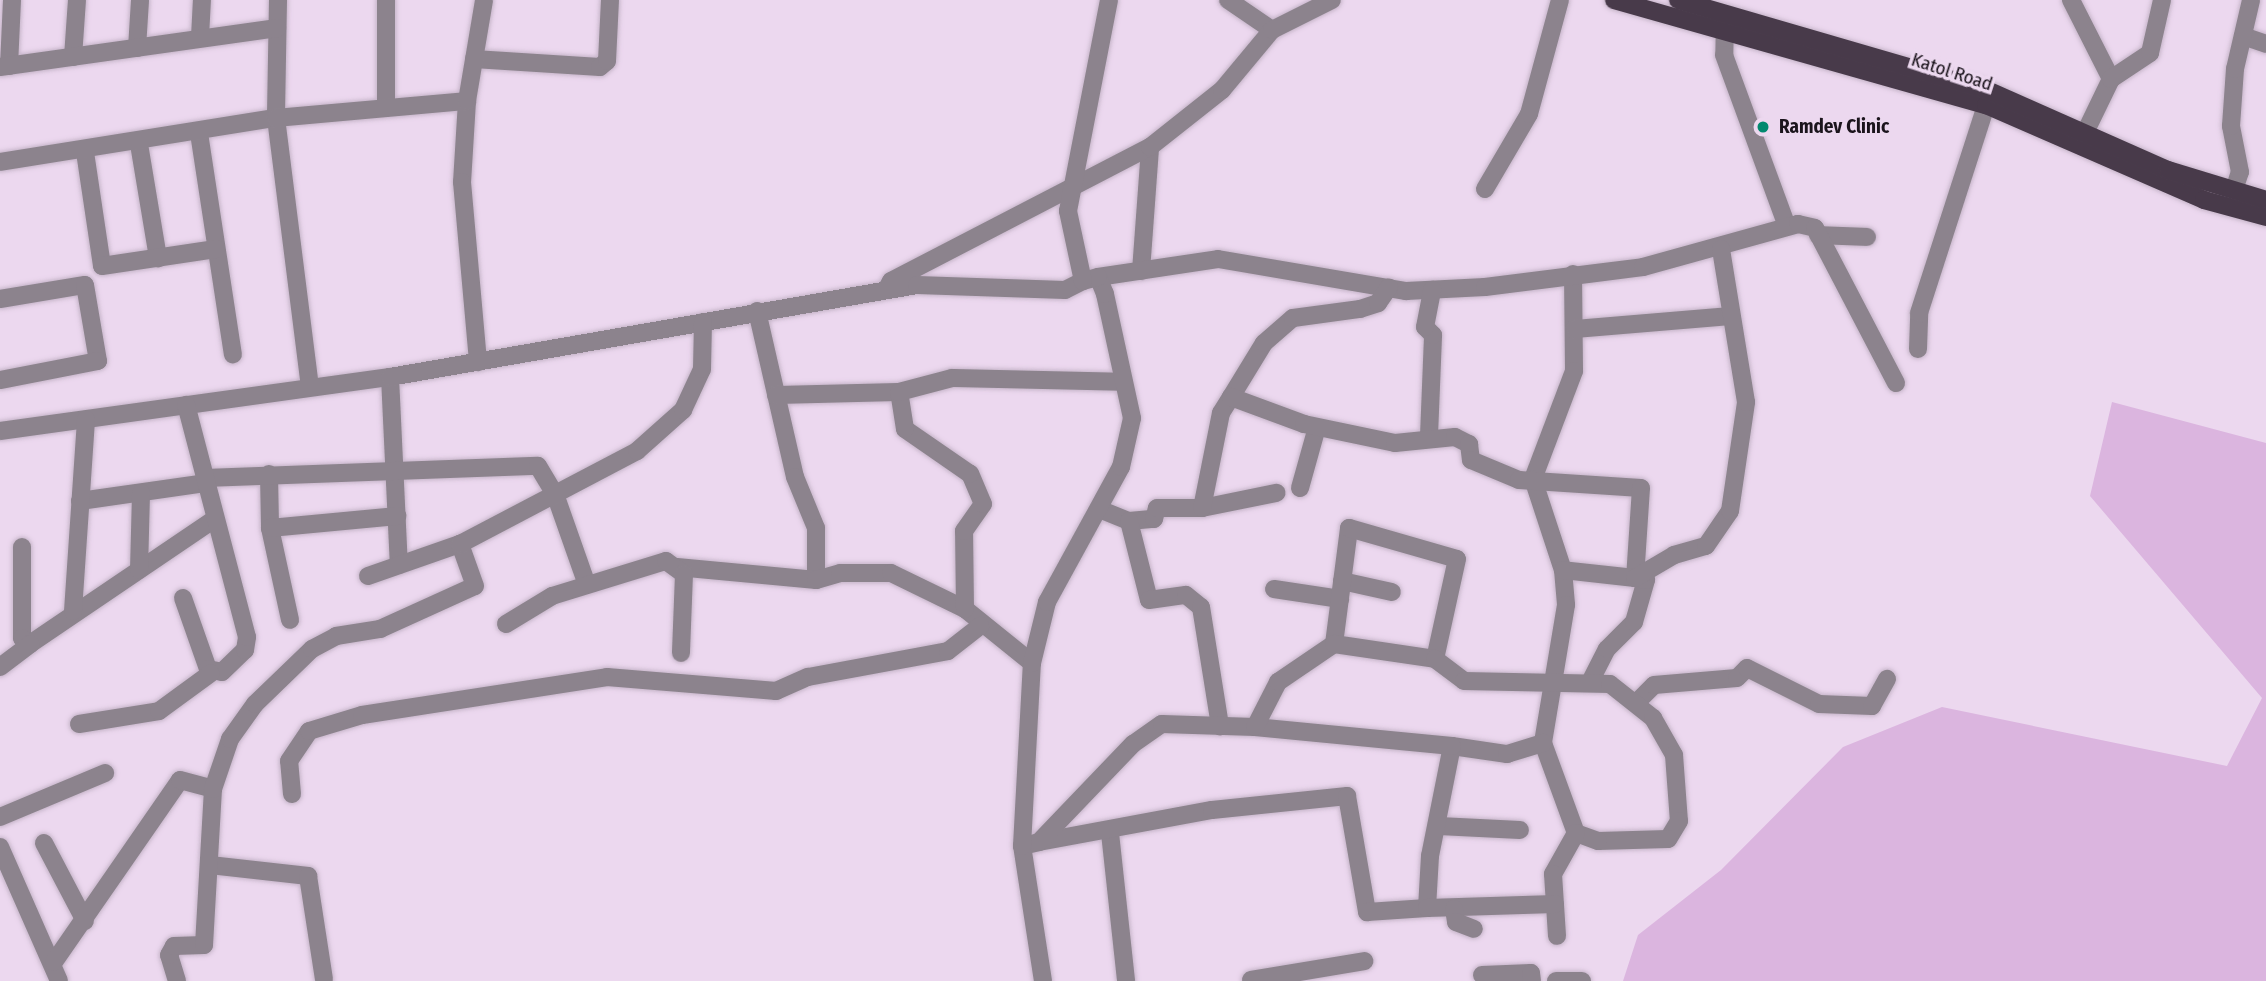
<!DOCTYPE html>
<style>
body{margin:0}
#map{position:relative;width:2266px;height:981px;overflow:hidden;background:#ecd8ef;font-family:"Fira Sans Condensed",sans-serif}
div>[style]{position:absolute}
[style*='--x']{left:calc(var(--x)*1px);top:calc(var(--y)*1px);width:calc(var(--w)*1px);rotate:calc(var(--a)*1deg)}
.green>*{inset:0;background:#dbb5df}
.roads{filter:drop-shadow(0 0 2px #c6b5c9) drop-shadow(0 0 2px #c6b5c9)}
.minor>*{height:18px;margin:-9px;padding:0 9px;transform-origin:9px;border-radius:9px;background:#8c838d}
.major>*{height:18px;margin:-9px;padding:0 9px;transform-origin:9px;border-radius:9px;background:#483a4a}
.dots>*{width:19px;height:19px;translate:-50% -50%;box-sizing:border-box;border:4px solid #ecd8ef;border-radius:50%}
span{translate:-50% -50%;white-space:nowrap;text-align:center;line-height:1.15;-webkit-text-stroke:7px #ecd8ef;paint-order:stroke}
.street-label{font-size:19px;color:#1b141c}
.poi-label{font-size:19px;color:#1b141c;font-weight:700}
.left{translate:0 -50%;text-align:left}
</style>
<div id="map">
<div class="green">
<i style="clip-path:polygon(2112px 402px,2266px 443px,2266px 981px,1623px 981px,1638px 935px,1721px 870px,1843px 747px,1942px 707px,2227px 766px,2262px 698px,2090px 496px)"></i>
</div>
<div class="roads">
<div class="minor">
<i style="--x:278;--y:0;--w:118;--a:91"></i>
<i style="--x:276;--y:118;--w:271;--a:82.8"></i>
<i style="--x:1228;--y:0;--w:53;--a:34.3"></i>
<i style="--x:2071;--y:0;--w:89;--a:63.1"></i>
<i style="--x:2111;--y:79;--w:71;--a:115.8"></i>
<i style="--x:1725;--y:16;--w:39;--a:91"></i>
<i style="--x:1724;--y:55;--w:182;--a:69.8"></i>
<i style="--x:2243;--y:36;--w:24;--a:19"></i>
<i style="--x:200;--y:37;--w:37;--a:-87"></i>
<i style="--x:137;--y:48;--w:48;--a:-86.4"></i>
<i style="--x:73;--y:57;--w:57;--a:-86"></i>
<i style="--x:474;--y:59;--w:126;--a:3.6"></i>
<i style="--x:600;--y:67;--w:9;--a:-41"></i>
<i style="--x:607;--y:61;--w:61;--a:-87.2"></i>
<i style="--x:9;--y:66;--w:66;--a:-87.4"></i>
<i style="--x:0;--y:67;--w:280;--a:-8"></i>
<i style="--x:2111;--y:79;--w:47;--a:-33.7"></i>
<i style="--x:2150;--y:53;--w:54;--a:-77.2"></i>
<i style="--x:467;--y:101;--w:81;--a:93.5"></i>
<i style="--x:462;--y:182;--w:181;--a:84.9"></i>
<i style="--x:386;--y:108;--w:108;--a:-90"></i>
<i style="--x:199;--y:133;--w:224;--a:81.3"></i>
<i style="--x:139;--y:144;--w:116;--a:80.5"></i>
<i style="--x:85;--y:152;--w:115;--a:81.5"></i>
<i style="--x:102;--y:266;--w:115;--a:-8.5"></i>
<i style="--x:0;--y:162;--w:279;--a:-9.1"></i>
<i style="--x:276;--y:118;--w:192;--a:-5.1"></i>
<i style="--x:467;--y:101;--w:102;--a:-80.4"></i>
<i style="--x:1485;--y:189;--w:87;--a:-59.6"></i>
<i style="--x:1529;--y:114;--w:118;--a:-74.8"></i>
<i style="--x:2234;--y:190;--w:19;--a:-72"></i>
<i style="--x:2240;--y:172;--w:47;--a:-101.1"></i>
<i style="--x:2231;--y:126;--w:57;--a:-86"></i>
<i style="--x:2235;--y:69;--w:71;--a:-76.9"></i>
<i style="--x:1818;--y:235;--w:49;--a:2.3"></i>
<i style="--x:1141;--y:271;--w:124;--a:-85.8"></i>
<i style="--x:1573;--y:274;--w:97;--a:89.4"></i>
<i style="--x:1574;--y:371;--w:116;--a:110.8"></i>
<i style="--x:1533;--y:479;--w:96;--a:71.8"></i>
<i style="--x:1563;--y:570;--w:35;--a:85"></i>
<i style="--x:1566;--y:605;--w:140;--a:99.5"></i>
<i style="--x:1543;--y:743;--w:96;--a:69.9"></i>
<i style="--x:1098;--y:277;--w:121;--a:-8.5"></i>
<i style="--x:1218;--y:259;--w:191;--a:9.7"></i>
<i style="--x:1406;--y:291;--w:79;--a:-2.9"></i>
<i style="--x:1485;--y:287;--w:159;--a:-7.2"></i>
<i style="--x:1643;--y:267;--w:161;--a:-15.5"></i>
<i style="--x:1798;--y:224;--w:17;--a:13"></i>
<i style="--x:1815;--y:228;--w:175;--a:62.4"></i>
<i style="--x:886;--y:290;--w:10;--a:-61"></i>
<i style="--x:891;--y:281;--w:292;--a:-27.4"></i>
<i style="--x:1150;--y:147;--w:92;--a:-38.4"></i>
<i style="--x:1222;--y:90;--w:78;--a:-50.2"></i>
<i style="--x:1272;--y:30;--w:67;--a:-26.6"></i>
<i style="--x:0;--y:299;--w:86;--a:-9.4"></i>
<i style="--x:85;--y:285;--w:77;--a:80.3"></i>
<i style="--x:98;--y:361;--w:100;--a:169"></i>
<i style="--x:757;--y:311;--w:170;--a:77.1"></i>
<i style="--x:795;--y:477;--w:55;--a:67.6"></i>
<i style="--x:816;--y:528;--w:52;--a:90"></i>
<i style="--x:1575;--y:329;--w:156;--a:-4.8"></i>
<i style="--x:1918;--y:349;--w:36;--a:-88"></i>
<i style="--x:1919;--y:313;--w:219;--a:-72.1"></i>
<i style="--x:390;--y:377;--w:188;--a:87.3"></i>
<i style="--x:776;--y:395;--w:123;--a:-1.4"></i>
<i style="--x:1231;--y:397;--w:63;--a:-58.6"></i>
<i style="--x:1264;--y:343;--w:38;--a:-41"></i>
<i style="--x:1293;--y:318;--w:68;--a:-7.7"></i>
<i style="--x:1360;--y:309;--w:19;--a:-18"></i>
<i style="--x:1378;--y:303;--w:19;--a:-55"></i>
<i style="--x:0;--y:431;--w:394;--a:-7.9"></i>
<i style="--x:390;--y:377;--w:535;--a:-9.9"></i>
<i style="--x:917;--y:285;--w:148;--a:1.9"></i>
<i style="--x:1065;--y:290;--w:20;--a:-27"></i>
<i style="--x:1429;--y:436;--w:101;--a:-87.7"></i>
<i style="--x:1433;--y:335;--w:11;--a:-135"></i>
<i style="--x:1425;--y:327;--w:38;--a:-79"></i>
<i style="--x:269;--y:474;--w:54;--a:88.9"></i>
<i style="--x:270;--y:528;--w:94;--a:77.7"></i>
<i style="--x:205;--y:478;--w:333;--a:-2.1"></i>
<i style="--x:538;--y:466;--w:33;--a:59"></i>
<i style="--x:555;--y:494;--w:96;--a:70.6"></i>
<i style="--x:1300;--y:488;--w:63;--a:-74.4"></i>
<i style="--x:80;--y:501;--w:128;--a:-8.1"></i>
<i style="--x:1202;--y:508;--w:76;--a:-11.5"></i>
<i style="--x:1099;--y:509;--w:32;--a:22"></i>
<i style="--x:1129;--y:521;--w:25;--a:-5"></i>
<i style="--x:1154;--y:519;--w:11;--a:-75"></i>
<i style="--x:1157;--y:508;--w:45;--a:0"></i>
<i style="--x:1202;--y:508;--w:97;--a:-78.7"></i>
<i style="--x:1221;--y:413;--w:19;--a:-58"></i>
<i style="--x:1231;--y:397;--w:78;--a:20.3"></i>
<i style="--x:1304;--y:424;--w:93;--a:11.8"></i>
<i style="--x:1395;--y:443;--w:60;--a:-5.7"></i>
<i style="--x:1455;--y:437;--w:16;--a:27"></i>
<i style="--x:1469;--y:444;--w:16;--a:83"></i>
<i style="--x:1471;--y:460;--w:52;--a:22.6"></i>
<i style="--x:1519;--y:480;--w:122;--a:3.8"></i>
<i style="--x:1641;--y:488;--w:90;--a:93.8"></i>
<i style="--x:1635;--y:578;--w:72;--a:-173.7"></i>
<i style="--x:1129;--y:521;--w:81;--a:75.8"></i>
<i style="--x:1149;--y:600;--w:37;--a:-8"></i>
<i style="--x:1186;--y:595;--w:19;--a:39"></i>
<i style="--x:1201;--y:607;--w:121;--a:80.9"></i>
<i style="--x:270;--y:528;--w:128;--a:-5.4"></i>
<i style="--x:22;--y:547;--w:91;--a:90"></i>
<i style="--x:22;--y:638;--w:10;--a:37"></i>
<i style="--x:30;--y:644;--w:220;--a:-34.1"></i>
<i style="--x:677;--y:567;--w:140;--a:5.3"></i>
<i style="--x:816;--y:580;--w:25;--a:-16"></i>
<i style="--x:840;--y:573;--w:51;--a:0"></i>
<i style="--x:891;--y:573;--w:82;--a:25.9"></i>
<i style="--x:139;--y:570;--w:77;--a:-88.5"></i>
<i style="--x:368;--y:576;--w:97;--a:-19.2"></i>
<i style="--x:1342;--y:581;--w:51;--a:12.4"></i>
<i style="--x:1274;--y:589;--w:67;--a:8.6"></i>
<i style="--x:183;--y:598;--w:75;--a:70.6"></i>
<i style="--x:208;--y:669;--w:14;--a:12"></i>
<i style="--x:222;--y:672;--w:32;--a:-44"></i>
<i style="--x:245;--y:650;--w:13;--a:-81"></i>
<i style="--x:247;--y:637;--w:240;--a:-104.7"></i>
<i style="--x:73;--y:611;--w:192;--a:-86.1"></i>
<i style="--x:506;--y:624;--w:54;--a:-31.3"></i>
<i style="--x:552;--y:596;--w:119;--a:-17.1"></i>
<i style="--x:666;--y:561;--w:22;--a:36"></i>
<i style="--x:684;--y:574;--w:79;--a:92.2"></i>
<i style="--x:1334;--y:644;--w:117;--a:-82.6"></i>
<i style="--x:1349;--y:528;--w:112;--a:16"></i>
<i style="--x:1457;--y:559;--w:102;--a:102.4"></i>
<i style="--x:1032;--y:663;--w:86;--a:-141.1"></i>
<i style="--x:965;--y:609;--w:78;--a:-90.7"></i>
<i style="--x:964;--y:531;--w:33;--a:-55"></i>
<i style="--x:983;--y:504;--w:33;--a:-113"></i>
<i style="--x:970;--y:474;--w:79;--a:-145.3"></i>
<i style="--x:905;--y:429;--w:37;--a:-99"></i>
<i style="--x:899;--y:392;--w:55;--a:-14.8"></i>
<i style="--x:952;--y:378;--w:171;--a:1.3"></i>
<i style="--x:0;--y:667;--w:38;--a:-37"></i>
<i style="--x:1590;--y:682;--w:37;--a:-63"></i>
<i style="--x:1607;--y:649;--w:38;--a:-45"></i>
<i style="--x:1634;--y:622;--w:44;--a:-74.1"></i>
<i style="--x:1646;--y:580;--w:11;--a:-170"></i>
<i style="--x:1635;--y:578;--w:45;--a:-30.5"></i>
<i style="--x:1674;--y:555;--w:33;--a:-16"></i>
<i style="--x:1706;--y:546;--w:42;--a:-55.6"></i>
<i style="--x:1730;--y:511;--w:110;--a:-81.6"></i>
<i style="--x:1746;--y:402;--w:155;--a:-99.3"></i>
<i style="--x:1636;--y:703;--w:25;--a:-45"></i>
<i style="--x:1654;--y:685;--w:83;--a:-4.8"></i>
<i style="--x:1737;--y:678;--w:14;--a:-45"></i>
<i style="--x:1747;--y:668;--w:80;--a:26.6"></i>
<i style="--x:1819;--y:704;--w:53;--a:2.2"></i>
<i style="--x:1872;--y:706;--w:31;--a:-61"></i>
<i style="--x:79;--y:724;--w:81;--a:-9.2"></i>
<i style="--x:159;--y:711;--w:64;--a:-36.2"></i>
<i style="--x:1452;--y:746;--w:56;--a:8.3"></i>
<i style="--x:1507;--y:754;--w:38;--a:-17"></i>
<i style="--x:292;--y:794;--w:33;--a:-95"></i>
<i style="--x:289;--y:761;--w:36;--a:-56"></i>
<i style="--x:309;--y:731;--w:55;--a:-16.8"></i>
<i style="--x:362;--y:715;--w:248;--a:-8.8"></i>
<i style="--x:607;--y:677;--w:170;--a:4.7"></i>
<i style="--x:776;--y:691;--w:35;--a:-24"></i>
<i style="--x:808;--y:677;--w:142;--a:-10.5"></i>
<i style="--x:948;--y:651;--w:41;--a:-38"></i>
<i style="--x:0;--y:817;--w:114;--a:-22.7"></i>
<i style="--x:1439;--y:826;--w:81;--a:2.8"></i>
<i style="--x:1110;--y:833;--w:149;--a:83.8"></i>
<i style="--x:1039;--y:842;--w:176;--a:-10.5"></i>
<i style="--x:1212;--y:810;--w:136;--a:-5.9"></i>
<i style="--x:1347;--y:796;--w:118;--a:80.2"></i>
<i style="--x:1367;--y:912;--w:60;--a:-3.8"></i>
<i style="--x:1427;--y:908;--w:52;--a:-86.7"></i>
<i style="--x:1430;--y:856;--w:112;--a:-78.7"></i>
<i style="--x:1452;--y:746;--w:198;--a:-174.5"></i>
<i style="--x:44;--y:843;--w:88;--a:62.3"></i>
<i style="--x:1022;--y:846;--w:17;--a:-13"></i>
<i style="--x:1039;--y:842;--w:136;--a:-46.2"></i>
<i style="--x:1133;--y:744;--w:35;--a:-35"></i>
<i style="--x:1162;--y:724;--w:93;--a:1.8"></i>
<i style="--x:1255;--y:727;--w:51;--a:-62.9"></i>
<i style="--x:1278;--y:682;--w:68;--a:-34.2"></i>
<i style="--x:1334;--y:644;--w:102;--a:8.4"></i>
<i style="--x:1435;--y:659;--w:36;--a:37"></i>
<i style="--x:1464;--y:681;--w:146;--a:1.2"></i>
<i style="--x:1610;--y:684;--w:55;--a:38.3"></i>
<i style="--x:1653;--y:718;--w:43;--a:60.4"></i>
<i style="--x:1674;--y:755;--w:66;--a:85.7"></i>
<i style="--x:1679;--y:821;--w:21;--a:121"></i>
<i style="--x:1668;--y:839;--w:70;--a:178.4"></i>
<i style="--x:1598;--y:841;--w:23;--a:-160"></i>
<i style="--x:1576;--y:833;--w:47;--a:119.3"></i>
<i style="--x:1553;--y:874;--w:62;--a:86.3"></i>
<i style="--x:0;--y:847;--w:146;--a:66.2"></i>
<i style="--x:210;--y:865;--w:99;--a:6.4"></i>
<i style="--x:308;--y:876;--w:104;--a:81.2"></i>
<i style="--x:1427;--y:908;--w:128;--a:-1.8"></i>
<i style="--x:1454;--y:909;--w:13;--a:81"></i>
<i style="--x:1456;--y:922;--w:19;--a:21"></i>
<i style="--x:54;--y:962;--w:221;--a:-55.3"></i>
<i style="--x:180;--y:780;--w:34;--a:15"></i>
<i style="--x:1482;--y:975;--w:49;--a:-2.3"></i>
<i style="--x:1531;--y:973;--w:8;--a:83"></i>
<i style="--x:1251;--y:980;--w:115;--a:-9.5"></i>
<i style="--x:177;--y:981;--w:27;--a:-107"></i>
<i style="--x:169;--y:955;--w:10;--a:-61"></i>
<i style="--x:174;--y:946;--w:30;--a:-2"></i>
<i style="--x:204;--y:945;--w:156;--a:-86.7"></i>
<i style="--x:213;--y:789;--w:53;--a:-71.2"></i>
<i style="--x:230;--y:739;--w:43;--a:-54.5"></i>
<i style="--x:255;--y:704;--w:79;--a:-44"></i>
<i style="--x:312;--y:649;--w:27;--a:-28"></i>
<i style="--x:336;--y:636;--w:45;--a:-9"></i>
<i style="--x:380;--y:629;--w:104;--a:-24.4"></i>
<i style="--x:475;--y:586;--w:45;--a:-109.7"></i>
<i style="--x:460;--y:544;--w:200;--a:-27.7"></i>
<i style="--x:637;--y:451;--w:62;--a:-41.7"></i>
<i style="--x:683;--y:410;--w:45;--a:-65.1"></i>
<i style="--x:702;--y:369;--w:47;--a:-88.8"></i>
<i style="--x:1043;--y:981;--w:137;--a:-98.8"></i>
<i style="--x:1022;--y:846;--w:183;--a:-86.9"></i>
<i style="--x:1032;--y:663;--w:63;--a:-76.2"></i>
<i style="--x:1047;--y:602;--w:154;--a:-61.3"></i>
<i style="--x:1121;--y:467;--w:50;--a:-77.3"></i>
<i style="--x:1132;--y:418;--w:127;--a:-102.3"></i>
<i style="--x:1105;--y:294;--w:18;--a:-112"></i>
<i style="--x:1098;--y:277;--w:16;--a:165"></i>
<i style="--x:1083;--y:281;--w:72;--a:-102.1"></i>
<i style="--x:1068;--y:211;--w:215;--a:-79"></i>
<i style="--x:1556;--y:981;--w:26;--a:0"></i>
</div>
<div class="major">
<i style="--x:1614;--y:0;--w:387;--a:15.8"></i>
<i style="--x:1986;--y:105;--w:238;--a:23.5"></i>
<i style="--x:2204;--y:200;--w:64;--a:15.3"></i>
<i style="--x:1678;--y:0;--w:320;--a:16.2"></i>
<i style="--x:1985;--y:89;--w:200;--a:23.9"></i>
<i style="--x:2168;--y:170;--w:102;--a:17"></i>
</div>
</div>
<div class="dots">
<i style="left:1763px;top:127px;background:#01896f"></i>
</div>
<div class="street-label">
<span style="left:1952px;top:72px;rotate:18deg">Katol Road</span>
</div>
<div class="poi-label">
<span class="left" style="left:1779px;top:127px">Ramdev Clinic</span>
</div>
</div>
